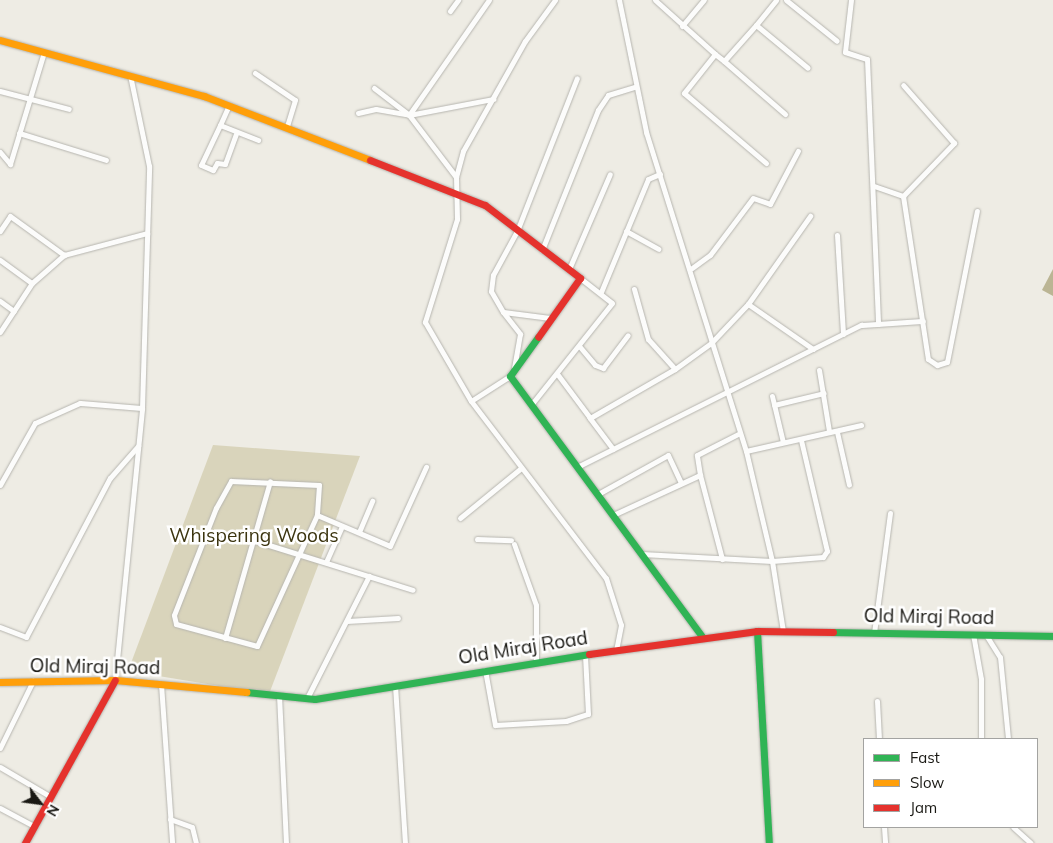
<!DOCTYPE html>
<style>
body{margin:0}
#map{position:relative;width:1053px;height:843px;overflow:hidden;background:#eeece4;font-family:Mulish,sans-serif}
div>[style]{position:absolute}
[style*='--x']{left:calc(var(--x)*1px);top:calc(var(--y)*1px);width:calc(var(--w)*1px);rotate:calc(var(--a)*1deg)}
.green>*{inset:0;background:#d9d4bb}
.water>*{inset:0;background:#bbb594}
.roads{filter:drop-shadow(0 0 1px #b6b5af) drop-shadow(0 0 1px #b6b5af)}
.street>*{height:5px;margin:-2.5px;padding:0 2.5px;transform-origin:2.5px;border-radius:2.5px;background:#fcfcfb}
.fast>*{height:7px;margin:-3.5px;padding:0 3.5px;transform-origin:3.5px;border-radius:3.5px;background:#30b455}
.slow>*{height:7px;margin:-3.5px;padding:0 3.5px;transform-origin:3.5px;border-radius:3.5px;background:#ff9f0a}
.jam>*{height:7px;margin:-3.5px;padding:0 3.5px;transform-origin:3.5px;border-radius:3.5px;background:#e5322d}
span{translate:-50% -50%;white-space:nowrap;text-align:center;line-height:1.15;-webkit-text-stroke:5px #fff;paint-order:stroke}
.park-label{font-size:19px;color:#3c3510}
.street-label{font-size:19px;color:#1a1914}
.legend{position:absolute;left:863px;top:738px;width:175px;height:90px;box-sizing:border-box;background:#fff;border:1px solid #a3a3a1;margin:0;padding:6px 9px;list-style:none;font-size:15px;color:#1a1914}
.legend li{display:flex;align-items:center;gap:10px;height:25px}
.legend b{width:25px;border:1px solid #a3a3a1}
.north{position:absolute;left:15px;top:778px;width:50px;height:50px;-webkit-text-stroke:4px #fff;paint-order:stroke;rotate:120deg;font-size:14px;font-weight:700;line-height:20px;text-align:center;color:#1a1914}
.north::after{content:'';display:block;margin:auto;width:18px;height:22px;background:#1a1914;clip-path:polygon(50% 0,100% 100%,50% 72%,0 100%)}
</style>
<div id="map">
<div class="green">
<i style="clip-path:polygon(213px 445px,360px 456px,269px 694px,128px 671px)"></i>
</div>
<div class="water">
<i style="clip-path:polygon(1053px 269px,1053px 296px,1042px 290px)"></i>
</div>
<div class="roads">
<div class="street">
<i style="--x:555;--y:0;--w:51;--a:126.2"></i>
<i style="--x:525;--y:41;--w:126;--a:119.4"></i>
<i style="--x:463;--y:151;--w:27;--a:105"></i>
<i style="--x:456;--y:177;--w:42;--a:88.6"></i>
<i style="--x:457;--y:219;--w:108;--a:107.3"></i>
<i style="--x:425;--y:322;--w:91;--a:59.8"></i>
<i style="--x:471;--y:401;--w:223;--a:52.7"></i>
<i style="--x:606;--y:578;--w:49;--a:72.3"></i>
<i style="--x:621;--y:625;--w:25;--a:101"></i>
<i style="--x:619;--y:0;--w:135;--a:78.4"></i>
<i style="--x:646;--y:132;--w:334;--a:72.6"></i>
<i style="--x:746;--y:451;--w:113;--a:76.7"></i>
<i style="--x:772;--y:561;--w:71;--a:81.1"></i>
<i style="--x:655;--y:0;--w:81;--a:42"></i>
<i style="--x:715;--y:54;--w:50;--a:128.5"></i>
<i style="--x:684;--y:93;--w:108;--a:40.5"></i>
<i style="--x:786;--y:0;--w:65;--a:38.8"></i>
<i style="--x:851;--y:0;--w:52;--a:96.6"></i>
<i style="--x:845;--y:52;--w:23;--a:18"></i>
<i style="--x:867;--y:59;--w:265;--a:87.6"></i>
<i style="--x:450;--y:11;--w:14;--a:-54"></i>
<i style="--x:756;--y:25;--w:32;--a:-51"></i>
<i style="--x:682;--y:26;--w:34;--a:-50"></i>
<i style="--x:715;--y:54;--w:11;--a:38"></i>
<i style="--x:724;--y:61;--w:48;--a:-48.4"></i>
<i style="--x:756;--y:25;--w:67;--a:39.6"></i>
<i style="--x:724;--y:61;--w:81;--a:41"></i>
<i style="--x:255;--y:73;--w:48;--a:34"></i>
<i style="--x:295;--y:100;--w:27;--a:107"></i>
<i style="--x:374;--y:88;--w:44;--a:37.6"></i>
<i style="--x:409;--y:115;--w:86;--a:-10.8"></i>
<i style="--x:0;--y:91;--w:71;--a:14.6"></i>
<i style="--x:229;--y:105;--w:22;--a:114"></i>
<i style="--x:220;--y:125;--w:41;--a:21.5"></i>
<i style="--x:358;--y:113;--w:18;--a:-13"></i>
<i style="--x:376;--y:109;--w:34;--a:10"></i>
<i style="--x:409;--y:115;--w:78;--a:52.8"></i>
<i style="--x:409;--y:115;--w:140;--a:-55.2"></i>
<i style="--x:220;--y:125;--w:44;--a:115.4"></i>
<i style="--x:201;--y:165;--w:13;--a:23"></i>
<i style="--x:213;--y:170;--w:8;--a:-60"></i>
<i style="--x:217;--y:163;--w:8;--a:7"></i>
<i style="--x:225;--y:164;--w:32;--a:-70"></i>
<i style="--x:19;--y:133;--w:91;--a:17.2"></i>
<i style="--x:0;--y:152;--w:16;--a:50"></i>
<i style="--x:10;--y:164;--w:117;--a:-73.1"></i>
<i style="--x:874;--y:186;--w:31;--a:19"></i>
<i style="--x:903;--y:196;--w:74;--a:-46.1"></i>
<i style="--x:954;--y:143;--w:77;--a:-131.3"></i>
<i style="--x:903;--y:196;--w:165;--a:81.3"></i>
<i style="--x:928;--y:359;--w:11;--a:34"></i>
<i style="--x:937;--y:365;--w:10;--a:-17"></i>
<i style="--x:947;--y:362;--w:154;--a:-78.8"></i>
<i style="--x:0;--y:231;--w:18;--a:-56"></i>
<i style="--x:10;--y:216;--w:67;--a:35.8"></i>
<i style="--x:626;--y:231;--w:37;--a:29"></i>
<i style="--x:837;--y:235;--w:99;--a:86.5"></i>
<i style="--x:542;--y:250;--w:151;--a:-68.2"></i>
<i style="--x:598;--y:110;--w:18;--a:-56"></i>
<i style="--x:608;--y:95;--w:27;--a:-17"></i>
<i style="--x:0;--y:260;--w:39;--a:36"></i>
<i style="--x:692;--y:268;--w:22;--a:-36"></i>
<i style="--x:710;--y:255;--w:71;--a:-53"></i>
<i style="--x:753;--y:198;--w:18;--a:19"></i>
<i style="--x:770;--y:204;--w:60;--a:-62.2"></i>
<i style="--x:569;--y:269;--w:103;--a:-66.7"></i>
<i style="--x:634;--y:289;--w:52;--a:74.4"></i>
<i style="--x:648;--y:339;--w:40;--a:48"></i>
<i style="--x:601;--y:292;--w:122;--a:-67.4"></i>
<i style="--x:648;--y:179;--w:13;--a:-23"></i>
<i style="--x:0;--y:301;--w:17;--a:36"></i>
<i style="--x:748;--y:304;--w:79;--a:34.7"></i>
<i style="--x:503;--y:312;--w:28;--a:52"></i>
<i style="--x:520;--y:334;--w:34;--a:100"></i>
<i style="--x:550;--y:318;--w:47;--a:-172.7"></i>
<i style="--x:503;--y:312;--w:24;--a:-120"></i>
<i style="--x:491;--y:291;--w:16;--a:-83"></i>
<i style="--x:493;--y:275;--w:50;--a:-61.4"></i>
<i style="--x:517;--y:231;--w:164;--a:-68.6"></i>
<i style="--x:0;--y:332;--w:59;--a:-56.9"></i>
<i style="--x:32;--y:283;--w:43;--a:-41.2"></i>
<i style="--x:64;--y:255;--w:86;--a:-14.8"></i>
<i style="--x:580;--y:347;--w:23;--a:50"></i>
<i style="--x:595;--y:365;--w:9;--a:21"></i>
<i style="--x:603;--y:368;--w:41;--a:-52.9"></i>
<i style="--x:819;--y:370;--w:62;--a:80.7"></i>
<i style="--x:558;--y:375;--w:54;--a:53.3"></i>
<i style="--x:772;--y:396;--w:47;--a:76.6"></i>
<i style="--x:471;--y:401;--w:46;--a:-32.7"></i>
<i style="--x:531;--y:405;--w:130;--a:-51.5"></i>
<i style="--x:612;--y:303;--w:41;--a:-142"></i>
<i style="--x:774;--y:405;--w:51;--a:-13.5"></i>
<i style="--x:837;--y:432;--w:54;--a:77.2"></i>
<i style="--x:613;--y:449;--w:39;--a:-127"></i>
<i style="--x:590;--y:418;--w:98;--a:-30"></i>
<i style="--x:675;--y:369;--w:44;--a:-35.8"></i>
<i style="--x:711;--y:343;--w:54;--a:-46.5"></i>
<i style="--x:748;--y:304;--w:108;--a:-54.8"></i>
<i style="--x:746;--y:451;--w:118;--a:-12.7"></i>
<i style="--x:577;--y:467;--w:318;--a:-26.6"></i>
<i style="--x:861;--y:325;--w:62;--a:-3.7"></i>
<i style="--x:700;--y:475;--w:87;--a:75.3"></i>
<i style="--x:231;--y:481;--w:88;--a:2.6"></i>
<i style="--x:319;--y:485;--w:30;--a:94"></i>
<i style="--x:317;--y:515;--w:144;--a:114.6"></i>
<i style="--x:257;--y:646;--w:84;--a:-164.8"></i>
<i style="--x:176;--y:624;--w:9;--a:-103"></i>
<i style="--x:174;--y:615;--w:115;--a:-68.6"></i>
<i style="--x:216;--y:508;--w:31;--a:-61"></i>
<i style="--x:0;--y:485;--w:71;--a:-60.6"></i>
<i style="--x:35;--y:423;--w:49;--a:-24"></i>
<i style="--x:80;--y:403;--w:62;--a:4.6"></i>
<i style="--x:598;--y:494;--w:80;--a:-29.1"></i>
<i style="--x:668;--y:455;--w:31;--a:65"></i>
<i style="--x:317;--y:515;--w:79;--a:23"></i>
<i style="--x:390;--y:546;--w:87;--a:-65.5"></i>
<i style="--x:613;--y:515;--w:96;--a:-24.7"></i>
<i style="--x:700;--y:475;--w:20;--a:-99"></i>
<i style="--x:697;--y:455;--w:48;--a:-27.1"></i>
<i style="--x:460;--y:518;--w:79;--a:-39.3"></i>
<i style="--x:359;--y:532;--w:34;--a:-67"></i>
<i style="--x:477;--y:539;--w:34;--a:2"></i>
<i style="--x:256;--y:541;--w:164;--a:17.3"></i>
<i style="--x:514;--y:544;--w:65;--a:70.2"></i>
<i style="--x:536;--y:605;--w:57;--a:90"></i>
<i style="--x:642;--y:554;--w:130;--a:3.1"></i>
<i style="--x:772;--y:561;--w:51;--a:-4.5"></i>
<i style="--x:823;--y:557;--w:7;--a:-56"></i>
<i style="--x:827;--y:551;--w:114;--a:-103.2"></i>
<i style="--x:326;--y:562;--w:37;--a:-66"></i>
<i style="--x:347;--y:621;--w:51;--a:-3.4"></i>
<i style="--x:0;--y:627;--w:28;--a:21"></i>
<i style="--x:26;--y:637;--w:180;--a:-62.2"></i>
<i style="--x:110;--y:478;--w:43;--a:-48.8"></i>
<i style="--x:874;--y:633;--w:121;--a:-82.4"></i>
<i style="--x:973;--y:634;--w:46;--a:79.9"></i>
<i style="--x:981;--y:679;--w:60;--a:90"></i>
<i style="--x:986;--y:635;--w:26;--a:58"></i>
<i style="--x:1000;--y:657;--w:82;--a:84.4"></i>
<i style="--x:225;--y:638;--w:163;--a:-74"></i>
<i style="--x:485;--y:670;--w:56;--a:79.7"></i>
<i style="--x:495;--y:725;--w:71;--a:-3.2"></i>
<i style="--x:566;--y:721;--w:23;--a:-18"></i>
<i style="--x:588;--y:714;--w:60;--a:-92.9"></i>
<i style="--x:115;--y:680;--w:273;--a:-84.3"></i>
<i style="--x:142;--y:408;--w:242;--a:-88.3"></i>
<i style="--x:149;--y:166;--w:93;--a:-101.8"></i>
<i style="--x:161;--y:684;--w:159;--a:86"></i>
<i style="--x:395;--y:685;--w:158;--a:86.4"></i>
<i style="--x:279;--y:695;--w:148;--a:87.3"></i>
<i style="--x:307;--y:698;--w:137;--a:-63.1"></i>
<i style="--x:877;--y:701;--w:38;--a:87"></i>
<i style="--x:0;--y:748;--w:75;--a:-63.8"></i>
<i style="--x:0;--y:767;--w:59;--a:30.5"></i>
<i style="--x:0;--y:808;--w:38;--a:28"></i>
<i style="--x:170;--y:819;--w:23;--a:20"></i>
<i style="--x:192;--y:827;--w:16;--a:76"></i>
<i style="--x:884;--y:827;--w:16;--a:86"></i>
<i style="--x:1013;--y:827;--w:24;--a:42"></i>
</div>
<div class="fast">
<i style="--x:538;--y:337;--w:48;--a:125.7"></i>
<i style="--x:510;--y:376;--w:323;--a:53.6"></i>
<i style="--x:757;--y:631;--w:212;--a:86.8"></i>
<i style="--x:833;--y:632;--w:220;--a:1"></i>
<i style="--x:246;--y:692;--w:69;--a:5.8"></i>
<i style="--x:315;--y:699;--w:278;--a:-9.3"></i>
</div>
<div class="slow">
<i style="--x:0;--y:40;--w:212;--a:15.4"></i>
<i style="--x:204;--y:96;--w:178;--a:21.1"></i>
<i style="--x:0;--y:682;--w:115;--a:-1"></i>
<i style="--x:115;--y:680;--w:132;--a:5.2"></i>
</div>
<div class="jam">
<i style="--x:370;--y:160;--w:123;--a:21.4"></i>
<i style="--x:485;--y:205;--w:120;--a:37.5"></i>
<i style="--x:580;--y:278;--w:72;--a:125.4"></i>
<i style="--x:589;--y:654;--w:170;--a:-7.8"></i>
<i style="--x:757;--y:631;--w:76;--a:0.8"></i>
<i style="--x:25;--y:843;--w:186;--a:-61.1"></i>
</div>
</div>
<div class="park-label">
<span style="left:254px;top:536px">Whispering Woods</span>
</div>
<div class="street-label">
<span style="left:929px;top:617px;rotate:1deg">Old Miraj Road</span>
<span style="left:523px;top:648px;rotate:-9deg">Old Miraj Road</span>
<span style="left:95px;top:667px;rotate:1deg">Old Miraj Road</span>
</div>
<ul class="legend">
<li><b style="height:6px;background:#30b455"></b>Fast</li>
<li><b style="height:6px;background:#ff9f0a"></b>Slow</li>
<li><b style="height:6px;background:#e5322d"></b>Jam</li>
</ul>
<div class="north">N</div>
</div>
